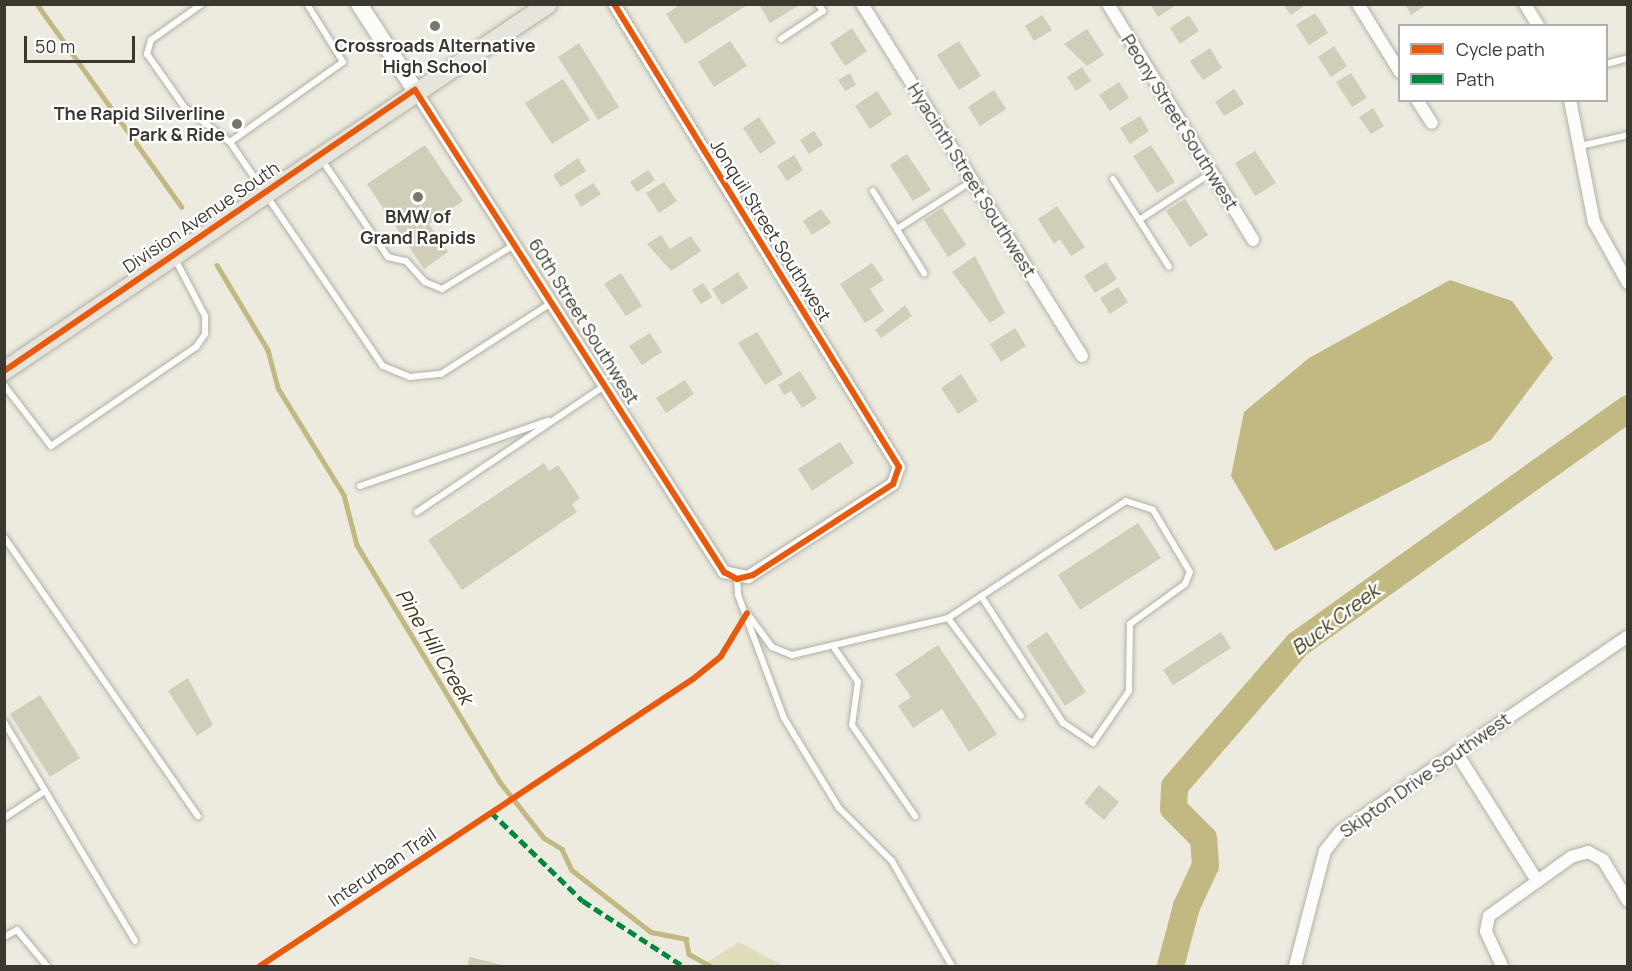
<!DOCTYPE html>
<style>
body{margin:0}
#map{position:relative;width:1632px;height:971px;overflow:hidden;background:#edebdf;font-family:Manrope,sans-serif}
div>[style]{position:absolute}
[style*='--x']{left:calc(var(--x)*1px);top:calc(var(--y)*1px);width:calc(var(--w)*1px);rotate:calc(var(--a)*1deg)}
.green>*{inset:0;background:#e1dcbc}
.water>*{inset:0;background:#c2b982}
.stream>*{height:4.5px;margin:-2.25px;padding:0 2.25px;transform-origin:2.25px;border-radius:2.25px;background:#c2b982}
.river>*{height:27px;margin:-13.5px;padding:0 13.5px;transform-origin:13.5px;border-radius:13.5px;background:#c2b982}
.building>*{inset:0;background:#d0cdb8}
.roads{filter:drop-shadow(0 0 2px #b1b0a6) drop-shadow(0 0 2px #b1b0a6)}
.lane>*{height:6px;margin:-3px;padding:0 3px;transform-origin:3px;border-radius:3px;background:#fcfcfa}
.street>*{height:12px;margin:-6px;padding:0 6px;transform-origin:6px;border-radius:6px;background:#fcfcfa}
.secondary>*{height:16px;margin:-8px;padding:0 8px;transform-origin:8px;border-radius:8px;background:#fcfcfa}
.primary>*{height:18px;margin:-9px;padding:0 9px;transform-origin:9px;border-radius:9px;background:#e6e4db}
.quiet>*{height:4.5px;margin-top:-2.25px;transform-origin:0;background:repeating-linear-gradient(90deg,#00873e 0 9px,transparent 0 13.5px)}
.cycleway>*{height:6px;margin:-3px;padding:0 3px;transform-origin:3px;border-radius:3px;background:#e8590c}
.dots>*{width:16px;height:16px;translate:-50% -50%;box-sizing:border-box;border:3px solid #fff;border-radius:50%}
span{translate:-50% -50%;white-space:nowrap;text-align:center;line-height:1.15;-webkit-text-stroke:4.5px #fff;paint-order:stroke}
.poi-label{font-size:18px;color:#3a382f;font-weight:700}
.right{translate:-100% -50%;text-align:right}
.street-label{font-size:18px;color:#3a382f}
.water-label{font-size:20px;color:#3d3716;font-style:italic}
.frame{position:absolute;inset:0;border:6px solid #3a382f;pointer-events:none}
.legend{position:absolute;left:1398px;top:24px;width:210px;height:78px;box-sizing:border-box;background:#fff;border:2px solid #b0afac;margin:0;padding:8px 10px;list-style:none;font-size:18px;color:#3a382f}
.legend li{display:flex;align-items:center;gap:12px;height:30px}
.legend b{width:30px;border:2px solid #b0afac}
.scale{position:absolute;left:24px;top:36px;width:111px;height:27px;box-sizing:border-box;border:3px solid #3a382f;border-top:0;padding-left:8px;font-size:18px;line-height:21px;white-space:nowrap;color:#3a382f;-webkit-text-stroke:4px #fff;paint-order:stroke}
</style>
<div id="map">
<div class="green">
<i style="clip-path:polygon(739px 942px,784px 966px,701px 966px)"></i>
</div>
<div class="water">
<i style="clip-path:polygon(1450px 280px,1512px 301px,1553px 358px,1491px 440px,1275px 551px,1231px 476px,1244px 412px,1309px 358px)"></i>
</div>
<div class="stream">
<i style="--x:37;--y:4;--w:249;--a:54.5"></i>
<i style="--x:217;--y:265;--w:99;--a:59"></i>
<i style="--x:268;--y:350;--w:39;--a:75"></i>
<i style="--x:278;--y:388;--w:126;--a:58.3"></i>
<i style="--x:344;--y:495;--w:52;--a:75.4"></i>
<i style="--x:357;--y:545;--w:277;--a:58.9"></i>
<i style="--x:500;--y:782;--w:71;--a:51.8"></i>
<i style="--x:544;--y:838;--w:21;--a:31"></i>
<i style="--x:562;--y:849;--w:23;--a:65"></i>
<i style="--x:572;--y:870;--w:100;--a:38.1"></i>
<i style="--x:651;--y:932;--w:36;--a:11"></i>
<i style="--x:686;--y:939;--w:15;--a:79"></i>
<i style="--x:689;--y:954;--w:25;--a:29"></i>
</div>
<div class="river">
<i style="--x:1170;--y:966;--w:62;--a:-75.1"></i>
<i style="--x:1186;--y:906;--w:45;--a:-65.1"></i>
<i style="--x:1205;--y:865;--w:27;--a:-94"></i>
<i style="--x:1203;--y:838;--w:42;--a:-135"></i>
<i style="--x:1173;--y:808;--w:22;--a:-87"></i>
<i style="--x:1174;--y:786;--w:188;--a:-49.1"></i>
<i style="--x:1297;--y:644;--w:407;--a:-35.5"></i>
</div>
<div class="building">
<i style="clip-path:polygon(681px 4px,749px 4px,685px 44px,666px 14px)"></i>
<i style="clip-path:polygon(759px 4px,797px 4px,798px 6px,770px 23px)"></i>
<i style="clip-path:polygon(1150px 4px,1177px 4px,1158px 17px)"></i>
<i style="clip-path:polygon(1283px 4px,1307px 4px,1291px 15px)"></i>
<i style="clip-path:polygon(1405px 4px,1428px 4px,1411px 15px)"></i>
<i style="clip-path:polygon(1315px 13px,1328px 33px,1309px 45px,1296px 25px)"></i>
<i style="clip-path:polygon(1042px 15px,1052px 30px,1034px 41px,1025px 26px)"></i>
<i style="clip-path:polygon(1189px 15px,1199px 31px,1180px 44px,1170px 28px)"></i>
<i style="clip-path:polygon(852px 28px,867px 51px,845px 66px,830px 43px)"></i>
<i style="clip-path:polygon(1087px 29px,1104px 55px,1087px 66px,1064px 44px)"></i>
<i style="clip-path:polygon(730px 41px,747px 66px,714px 87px,698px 62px)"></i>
<i style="clip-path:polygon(959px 41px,981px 76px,959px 90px,937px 55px)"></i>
<i style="clip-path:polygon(579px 43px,619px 107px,598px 120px,558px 57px)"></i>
<i style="clip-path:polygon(1334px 46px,1347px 66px,1331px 77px,1318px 57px)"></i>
<i style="clip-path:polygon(1210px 48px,1222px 68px,1203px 80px,1190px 61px)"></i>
<i style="clip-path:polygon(1082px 67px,1091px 81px,1076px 91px,1067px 77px)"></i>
<i style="clip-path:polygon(850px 73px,856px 85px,845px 91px,838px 80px)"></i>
<i style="clip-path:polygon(1351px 73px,1367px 98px,1352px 107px,1336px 82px)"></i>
<i style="clip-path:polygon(563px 79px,590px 120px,552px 144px,525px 103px)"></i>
<i style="clip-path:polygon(1119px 82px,1129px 98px,1110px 111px,1099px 95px)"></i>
<i style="clip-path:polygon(1234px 89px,1244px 104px,1224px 116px,1215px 102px)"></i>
<i style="clip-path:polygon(994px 90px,1006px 109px,980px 126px,968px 107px)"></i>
<i style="clip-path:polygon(877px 91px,892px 114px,870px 129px,855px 106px)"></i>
<i style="clip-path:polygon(1373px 108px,1384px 126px,1371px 134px,1359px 117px)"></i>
<i style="clip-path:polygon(1140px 116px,1149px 131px,1130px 144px,1120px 128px)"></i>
<i style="clip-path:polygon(759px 117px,776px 143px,760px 154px,743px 128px)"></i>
<i style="clip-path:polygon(814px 131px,823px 145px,809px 154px,800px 140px)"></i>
<i style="clip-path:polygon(425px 145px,463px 201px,429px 224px,448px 252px,424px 269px,367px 184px)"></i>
<i style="clip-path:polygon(1151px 145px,1175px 182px,1157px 193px,1133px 156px)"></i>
<i style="clip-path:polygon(1255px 151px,1276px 183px,1255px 196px,1235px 163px)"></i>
<i style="clip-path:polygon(907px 154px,931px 190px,913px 201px,890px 165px)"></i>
<i style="clip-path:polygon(794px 155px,803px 170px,787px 181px,777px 166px)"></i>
<i style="clip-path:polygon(578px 158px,586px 171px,561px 187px,553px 175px)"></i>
<i style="clip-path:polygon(648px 170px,655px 180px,637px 192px,630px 182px)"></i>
<i style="clip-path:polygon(664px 182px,677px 201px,659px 213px,646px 193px)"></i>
<i style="clip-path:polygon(593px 183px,601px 194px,581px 207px,574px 195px)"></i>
<i style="clip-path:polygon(1185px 199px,1208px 235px,1190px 247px,1166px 211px)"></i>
<i style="clip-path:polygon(1057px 206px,1085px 247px,1071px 256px,1060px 239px,1054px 244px,1038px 219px)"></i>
<i style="clip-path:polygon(942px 208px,966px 245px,948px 257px,924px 220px)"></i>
<i style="clip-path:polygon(821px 209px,831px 223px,812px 235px,803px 221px)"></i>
<i style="clip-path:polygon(661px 235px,670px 249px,691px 236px,701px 251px,671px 271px,647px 244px)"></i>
<i style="clip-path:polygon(975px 256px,1005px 313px,990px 323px,952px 272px)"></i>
<i style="clip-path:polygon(1106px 262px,1117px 279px,1095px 293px,1084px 276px)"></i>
<i style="clip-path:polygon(872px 263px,884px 280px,870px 289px,884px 311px,865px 323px,840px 284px)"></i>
<i style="clip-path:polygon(738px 272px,748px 288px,722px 305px,712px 289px)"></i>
<i style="clip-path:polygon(621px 273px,642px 306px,626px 316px,604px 284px)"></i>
<i style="clip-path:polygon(703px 283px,712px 297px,701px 304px,692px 290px)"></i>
<i style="clip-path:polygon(1118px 287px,1128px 302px,1110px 314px,1100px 298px)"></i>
<i style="clip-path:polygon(905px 305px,912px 316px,881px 338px,875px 330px)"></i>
<i style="clip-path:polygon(1015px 328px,1026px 346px,1001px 362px,990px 344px)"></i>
<i style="clip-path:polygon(757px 332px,783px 374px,765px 385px,738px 343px)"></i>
<i style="clip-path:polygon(650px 333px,662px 352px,642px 365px,629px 346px)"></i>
<i style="clip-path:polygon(800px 371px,817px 398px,802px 408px,791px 391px,784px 395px,778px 385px)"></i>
<i style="clip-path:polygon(961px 374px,978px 401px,958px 414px,941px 388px)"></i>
<i style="clip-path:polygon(685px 380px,694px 394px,666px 413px,656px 398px)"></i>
<i style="clip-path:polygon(840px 442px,854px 463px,812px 491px,798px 469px)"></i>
<i style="clip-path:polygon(544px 463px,549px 471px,558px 465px,580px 498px,572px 504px,577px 512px,462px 590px,428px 540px)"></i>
<i style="clip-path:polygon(1138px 523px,1161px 558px,1080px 610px,1058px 575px)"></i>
<i style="clip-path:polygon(1047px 632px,1086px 692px,1065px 706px,1026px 646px)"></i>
<i style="clip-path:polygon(1221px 632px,1231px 648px,1173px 685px,1163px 670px)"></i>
<i style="clip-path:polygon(938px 645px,997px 734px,969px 752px,942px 709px,913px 728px,898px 706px,911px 697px,895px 674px)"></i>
<i style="clip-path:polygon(188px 678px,213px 725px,197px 736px,168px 691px)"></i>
<i style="clip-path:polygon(40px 695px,80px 758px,50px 777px,10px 714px)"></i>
<i style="clip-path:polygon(1099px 785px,1119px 802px,1104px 820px,1084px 803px)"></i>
<i style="clip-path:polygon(470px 957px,506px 966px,467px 966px)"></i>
</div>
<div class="roads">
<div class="lane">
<i style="--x:202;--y:4;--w:62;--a:144.8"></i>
<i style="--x:151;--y:40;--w:15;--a:106"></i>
<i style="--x:147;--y:54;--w:66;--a:54.9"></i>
<i style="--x:185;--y:108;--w:56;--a:37.1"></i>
<i style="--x:230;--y:142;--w:271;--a:55.7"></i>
<i style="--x:383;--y:366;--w:29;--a:22"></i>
<i style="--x:410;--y:377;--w:31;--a:-6"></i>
<i style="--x:441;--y:374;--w:131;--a:-32.8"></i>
<i style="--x:781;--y:39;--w:50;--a:-33.7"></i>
<i style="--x:823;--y:11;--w:9;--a:-126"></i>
<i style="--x:1606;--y:64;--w:23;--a:-15"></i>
<i style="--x:230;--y:142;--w:138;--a:-35.3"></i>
<i style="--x:343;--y:62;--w:68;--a:-121.8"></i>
<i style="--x:1580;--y:146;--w:49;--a:-12.9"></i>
<i style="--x:322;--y:160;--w:117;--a:55.8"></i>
<i style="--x:388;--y:257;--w:18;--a:13"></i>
<i style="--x:406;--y:261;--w:28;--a:48"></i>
<i style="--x:425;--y:282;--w:18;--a:22"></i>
<i style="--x:442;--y:289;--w:84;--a:-31.4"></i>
<i style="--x:1113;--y:179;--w:104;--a:57.5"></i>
<i style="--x:873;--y:191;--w:97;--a:58.1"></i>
<i style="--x:1139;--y:220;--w:86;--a:-33.1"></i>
<i style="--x:897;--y:229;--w:89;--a:-32.6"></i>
<i style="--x:4;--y:385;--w:77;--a:52.4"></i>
<i style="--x:51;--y:446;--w:176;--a:-34.3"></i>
<i style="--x:196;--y:347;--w:16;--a:-55"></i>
<i style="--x:205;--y:334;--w:18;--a:-90"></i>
<i style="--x:205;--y:316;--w:67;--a:-117.7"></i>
<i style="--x:360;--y:486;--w:199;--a:-19.1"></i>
<i style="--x:417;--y:512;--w:228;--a:-33.9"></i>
<i style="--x:4;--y:537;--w:340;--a:55.2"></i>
<i style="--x:737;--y:579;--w:16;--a:86"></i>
<i style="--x:738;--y:595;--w:131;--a:69.5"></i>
<i style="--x:784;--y:718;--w:105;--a:58.6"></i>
<i style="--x:839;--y:808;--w:75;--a:45"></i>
<i style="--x:892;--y:861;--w:121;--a:60.3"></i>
<i style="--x:747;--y:613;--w:42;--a:53.7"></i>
<i style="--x:772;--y:647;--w:22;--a:22"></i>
<i style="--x:792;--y:655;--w:160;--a:-13.3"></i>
<i style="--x:948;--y:618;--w:213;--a:-33.3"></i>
<i style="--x:1126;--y:501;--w:28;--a:18"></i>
<i style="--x:1153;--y:510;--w:72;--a:59.2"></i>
<i style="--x:1190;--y:572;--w:13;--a:113"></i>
<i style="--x:1185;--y:584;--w:68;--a:144"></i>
<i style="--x:1130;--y:624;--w:67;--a:90.9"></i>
<i style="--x:1129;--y:691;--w:63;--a:124.7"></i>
<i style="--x:1093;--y:743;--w:36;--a:-146"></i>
<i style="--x:1063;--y:723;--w:151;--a:-122.8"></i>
<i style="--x:948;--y:618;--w:122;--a:53.3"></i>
<i style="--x:835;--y:649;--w:40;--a:55.1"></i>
<i style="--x:858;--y:682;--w:43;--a:97.9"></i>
<i style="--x:852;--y:725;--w:111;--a:55.3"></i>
<i style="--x:4;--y:722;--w:255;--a:59.1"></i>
<i style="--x:4;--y:818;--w:49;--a:-33.4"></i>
<i style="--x:4;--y:937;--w:15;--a:-28"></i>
<i style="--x:17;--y:930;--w:47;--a:50.2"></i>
</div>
<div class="street">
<i style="--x:862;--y:4;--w:415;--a:58"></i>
<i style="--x:1108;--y:4;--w:277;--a:58.4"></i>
<i style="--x:1358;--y:4;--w:80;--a:58.3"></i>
<i style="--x:1525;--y:4;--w:26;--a:59"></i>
<i style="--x:415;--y:90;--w:573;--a:57.34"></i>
<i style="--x:724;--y:572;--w:25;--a:12"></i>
<i style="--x:748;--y:577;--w:172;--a:-32.7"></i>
<i style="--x:893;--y:484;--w:18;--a:-71"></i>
<i style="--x:899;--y:467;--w:544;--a:-121.61"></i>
<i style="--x:1417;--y:100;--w:27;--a:57"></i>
<i style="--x:1570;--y:100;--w:124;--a:78.9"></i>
<i style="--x:1594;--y:222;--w:70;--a:60.9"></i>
<i style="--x:1456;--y:752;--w:150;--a:57.8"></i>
<i style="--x:1295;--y:966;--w:119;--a:-75.4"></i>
<i style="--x:1325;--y:851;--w:24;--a:-52"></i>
<i style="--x:1340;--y:832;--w:348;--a:-34.2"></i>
<i style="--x:1502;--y:966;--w:38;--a:-115"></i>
<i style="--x:1486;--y:931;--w:15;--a:-79"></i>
<i style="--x:1489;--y:916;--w:101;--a:-35.7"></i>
<i style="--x:1571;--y:857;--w:18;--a:-16"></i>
<i style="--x:1588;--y:852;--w:17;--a:28"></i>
<i style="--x:1603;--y:860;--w:48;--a:58.6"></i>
</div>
<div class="secondary">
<i style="--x:359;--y:4;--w:103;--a:56.9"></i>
</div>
<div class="primary">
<i style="--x:4;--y:371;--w:656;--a:-34"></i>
</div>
</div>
<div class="quiet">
<i style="--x:491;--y:812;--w:128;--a:44.1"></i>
<i style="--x:583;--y:901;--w:119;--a:33"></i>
</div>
<div class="cycleway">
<i style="--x:4;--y:371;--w:498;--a:-34.4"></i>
<i style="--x:415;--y:90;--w:573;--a:57.34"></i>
<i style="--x:724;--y:572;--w:15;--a:28"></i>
<i style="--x:737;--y:579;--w:16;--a:-14"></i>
<i style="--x:753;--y:575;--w:167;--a:-33"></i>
<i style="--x:893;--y:484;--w:18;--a:-71"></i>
<i style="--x:899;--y:467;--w:544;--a:-121.61"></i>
<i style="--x:260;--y:966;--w:519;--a:-33.54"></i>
<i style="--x:693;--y:679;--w:36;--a:-39"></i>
<i style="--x:721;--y:656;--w:50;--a:-58.8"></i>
</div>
<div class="dots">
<i style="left:435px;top:26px;background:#79776d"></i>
<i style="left:237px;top:124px;background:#79776d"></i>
<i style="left:418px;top:197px;background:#79776d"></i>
</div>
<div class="poi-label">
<span style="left:435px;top:56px">Crossroads Alternative<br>High School</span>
<span class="right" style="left:225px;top:124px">The Rapid Silverline<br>Park &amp; Ride</span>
<span style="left:418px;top:227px">BMW of<br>Grand Rapids</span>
</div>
<div class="street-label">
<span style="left:1180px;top:122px;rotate:58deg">Peony Street Southwest</span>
<span style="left:972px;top:180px;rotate:58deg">Hyacinth Street Southwest</span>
<span style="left:201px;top:217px;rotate:-34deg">Division Avenue South</span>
<span style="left:771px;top:230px;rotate:58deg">Jonquil Street Southwest</span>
<span style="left:584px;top:321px;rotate:58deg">60th Street Southwest</span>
<span style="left:1425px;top:775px;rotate:-35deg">Skipton Drive Southwest</span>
<span style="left:382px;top:867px;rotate:-34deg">Interurban Trail</span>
</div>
<div class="water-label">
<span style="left:1335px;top:619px;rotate:-37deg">Buck Creek</span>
<span style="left:435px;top:646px;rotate:59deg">Pine Hill Creek</span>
</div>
<div class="frame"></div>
<ul class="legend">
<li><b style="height:8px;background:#e8590c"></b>Cycle path</li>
<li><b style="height:8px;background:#00873e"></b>Path</li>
</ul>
<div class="scale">50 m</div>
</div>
